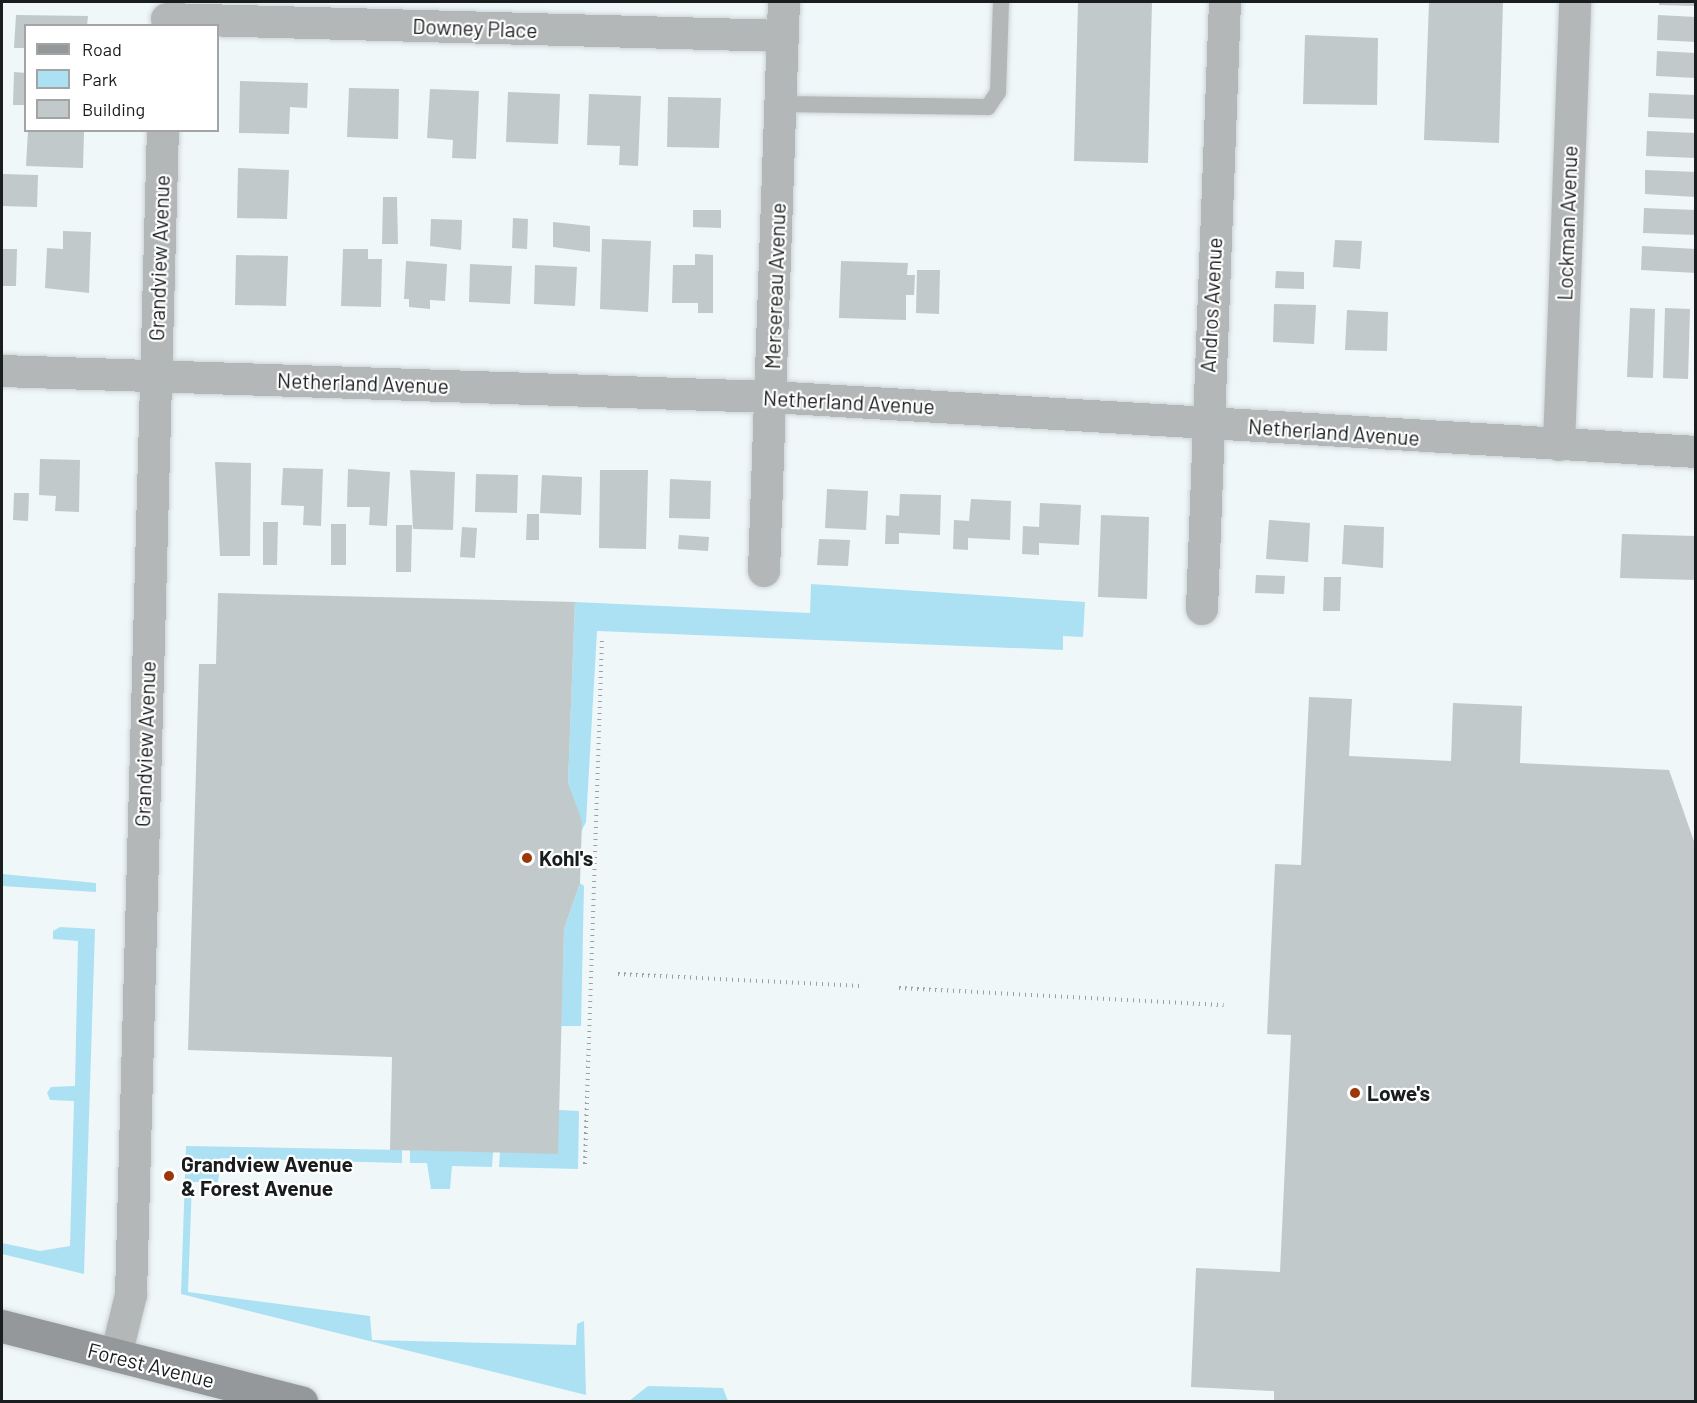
<!DOCTYPE html>
<style>
body{margin:0}
#map{position:relative;width:1697px;height:1403px;overflow:hidden;background:#eff7f9;font-family:Barlow,sans-serif}
div>[style]{position:absolute}
[style*='--x']{left:calc(var(--x)*1px);top:calc(var(--y)*1px);width:calc(var(--w)*1px);rotate:calc(var(--a)*1deg)}
.green>*{inset:0;background:#abe1f3}
.building>*{inset:0;background:#c2c9cb}
.path>*{height:4px;margin-top:-2px;transform-origin:0;background:repeating-linear-gradient(90deg,#9ba1a3 0 1.5px,transparent 0 6px)}
.roads{filter:drop-shadow(0 0 2px #cdd4d6) drop-shadow(0 0 2px #cdd4d6)}
.lane>*{height:16px;margin:-8px;padding:0 8px;transform-origin:8px;border-radius:8px;background:#b4b7b8}
.street>*{height:32px;margin:-16px;padding:0 16px;transform-origin:16px;border-radius:16px;background:#b4b7b8}
.secondary>*{height:33px;margin:-16.5px;padding:0 16.5px;transform-origin:16.5px;border-radius:16.5px;background:#94989a}
.dots>*{width:16px;height:16px;translate:-50% -50%;box-sizing:border-box;border:3px solid #fff;border-radius:50%}
span{translate:-50% -50%;white-space:nowrap;text-align:center;line-height:1.15;-webkit-text-stroke:4.5px #fff;paint-order:stroke}
.street-label{font-size:21px;color:#1a1d1e}
.poi-label{font-size:21px;color:#1a1d1e;font-weight:700}
.left{translate:0 -50%;text-align:left}
.frame{position:absolute;inset:0;border:3px solid #1a1d1e;pointer-events:none}
.legend{position:absolute;left:24px;top:24px;width:195px;height:108px;box-sizing:border-box;background:#fff;border:2px solid #a3a5a5;margin:0;padding:8px 10px;list-style:none;font-size:18px;color:#1a1d1e}
.legend li{display:flex;align-items:center;gap:12px;height:30px}
.legend b{width:30px;border:2px solid #a3a5a5}
</style>
<div id="map">
<div class="green">
<i style="clip-path:polygon(811px 584px,1085px 602px,1083px 637px,1063px 636px,1063px 650px,597px 631px,586px 822px,581px 832px,568px 783px,575px 602px,810px 613px)"></i>
<i style="clip-path:polygon(2px 874px,96px 883px,96px 892px,2px 886px)"></i>
<i style="clip-path:polygon(580px 883px,584px 886px,581px 1026px,561px 1026px,564px 929px)"></i>
<i style="clip-path:polygon(60px 927px,95px 929px,84px 1274px,2px 1254px,2px 1243px,40px 1251px,70px 1246px,74px 1101px,50px 1100px,47px 1093px,51px 1087px,75px 1086px,78px 941px,53px 939px,53px 931px)"></i>
<i style="clip-path:polygon(559px 1110px,579px 1111px,578px 1169px,499px 1167px,500px 1152px)"></i>
<i style="clip-path:polygon(186px 1146px,402px 1150px,402px 1163px,221px 1158px,218px 1182px,192px 1182px,188px 1292px,370px 1316px,372px 1340px,576px 1345px,577px 1324px,584px 1321px,586px 1395px,181px 1294px)"></i>
<i style="clip-path:polygon(410px 1150px,493px 1152px,492px 1167px,452px 1166px,450px 1189px,431px 1189px,427px 1163px,410px 1163px)"></i>
<i style="clip-path:polygon(648px 1386px,723px 1388px,728px 1401px,629px 1401px)"></i>
</div>
<div class="building">
<i style="clip-path:polygon(1078px 2px,1152px 2px,1148px 163px,1074px 161px)"></i>
<i style="clip-path:polygon(1429px 2px,1503px 2px,1499px 143px,1424px 140px)"></i>
<i style="clip-path:polygon(1659px 2px,1696px 2px,1696px 6px,1659px 5px)"></i>
<i style="clip-path:polygon(16px 15px,88px 16px,87px 26px,26px 26px,26px 48px,14px 48px)"></i>
<i style="clip-path:polygon(1658px 15px,1696px 17px,1696px 42px,1657px 40px)"></i>
<i style="clip-path:polygon(1305px 35px,1378px 38px,1377px 105px,1303px 104px)"></i>
<i style="clip-path:polygon(1657px 51px,1696px 53px,1696px 78px,1656px 76px)"></i>
<i style="clip-path:polygon(14px 72px,26px 73px,26px 105px,13px 105px)"></i>
<i style="clip-path:polygon(240px 81px,308px 83px,307px 108px,290px 107px,289px 134px,239px 133px)"></i>
<i style="clip-path:polygon(349px 88px,399px 89px,398px 139px,347px 137px)"></i>
<i style="clip-path:polygon(430px 89px,479px 91px,476px 159px,452px 158px,453px 140px,427px 138px)"></i>
<i style="clip-path:polygon(508px 92px,560px 94px,558px 144px,506px 142px)"></i>
<i style="clip-path:polygon(1649px 93px,1696px 95px,1696px 119px,1648px 117px)"></i>
<i style="clip-path:polygon(589px 94px,641px 96px,638px 166px,619px 165px,620px 146px,587px 145px)"></i>
<i style="clip-path:polygon(668px 97px,721px 98px,719px 148px,667px 147px)"></i>
<i style="clip-path:polygon(28px 130px,84px 132px,83px 168px,26px 166px)"></i>
<i style="clip-path:polygon(1647px 131px,1696px 133px,1696px 158px,1646px 156px)"></i>
<i style="clip-path:polygon(238px 168px,289px 170px,287px 219px,237px 218px)"></i>
<i style="clip-path:polygon(1645px 170px,1696px 172px,1696px 197px,1645px 194px)"></i>
<i style="clip-path:polygon(2px 174px,38px 175px,37px 207px,2px 206px)"></i>
<i style="clip-path:polygon(383px 197px,397px 197px,398px 244px,382px 244px)"></i>
<i style="clip-path:polygon(1644px 208px,1696px 210px,1696px 235px,1643px 233px)"></i>
<i style="clip-path:polygon(693px 210px,721px 210px,721px 228px,693px 227px)"></i>
<i style="clip-path:polygon(513px 218px,528px 219px,527px 249px,512px 248px)"></i>
<i style="clip-path:polygon(431px 219px,462px 220px,461px 250px,430px 246px)"></i>
<i style="clip-path:polygon(553px 222px,590px 226px,590px 252px,553px 247px)"></i>
<i style="clip-path:polygon(63px 231px,91px 232px,89px 293px,45px 288px,47px 248px,63px 249px)"></i>
<i style="clip-path:polygon(602px 239px,651px 241px,648px 312px,600px 309px)"></i>
<i style="clip-path:polygon(1335px 240px,1362px 241px,1360px 269px,1333px 267px)"></i>
<i style="clip-path:polygon(1642px 246px,1696px 249px,1696px 273px,1641px 270px)"></i>
<i style="clip-path:polygon(2px 249px,17px 249px,16px 286px,2px 286px)"></i>
<i style="clip-path:polygon(343px 249px,368px 249px,368px 259px,382px 259px,381px 307px,341px 306px)"></i>
<i style="clip-path:polygon(695px 254px,713px 255px,713px 313px,698px 313px,698px 303px,672px 303px,673px 265px,695px 265px)"></i>
<i style="clip-path:polygon(236px 255px,288px 256px,286px 306px,235px 305px)"></i>
<i style="clip-path:polygon(406px 261px,447px 264px,445px 301px,430px 300px,430px 309px,409px 307px,409px 299px,404px 299px)"></i>
<i style="clip-path:polygon(841px 261px,908px 263px,907px 275px,915px 275px,914px 295px,906px 295px,906px 320px,839px 318px)"></i>
<i style="clip-path:polygon(470px 264px,512px 266px,510px 304px,469px 302px)"></i>
<i style="clip-path:polygon(535px 265px,577px 267px,575px 306px,534px 304px)"></i>
<i style="clip-path:polygon(917px 270px,940px 270px,939px 314px,916px 313px)"></i>
<i style="clip-path:polygon(1276px 271px,1304px 272px,1304px 289px,1275px 288px)"></i>
<i style="clip-path:polygon(1274px 304px,1316px 305px,1314px 344px,1273px 342px)"></i>
<i style="clip-path:polygon(1630px 308px,1655px 309px,1653px 378px,1627px 377px)"></i>
<i style="clip-path:polygon(1665px 308px,1690px 309px,1688px 379px,1663px 378px)"></i>
<i style="clip-path:polygon(1347px 310px,1388px 312px,1387px 351px,1345px 350px)"></i>
<i style="clip-path:polygon(40px 459px,80px 460px,79px 512px,55px 511px,56px 496px,39px 495px)"></i>
<i style="clip-path:polygon(215px 462px,251px 463px,250px 556px,220px 556px)"></i>
<i style="clip-path:polygon(283px 468px,323px 469px,321px 526px,303px 525px,304px 506px,281px 505px)"></i>
<i style="clip-path:polygon(348px 469px,390px 472px,387px 526px,369px 525px,370px 507px,347px 507px)"></i>
<i style="clip-path:polygon(410px 470px,455px 472px,453px 530px,413px 529px)"></i>
<i style="clip-path:polygon(600px 470px,648px 470px,646px 549px,599px 548px)"></i>
<i style="clip-path:polygon(476px 474px,518px 475px,517px 513px,475px 512px)"></i>
<i style="clip-path:polygon(542px 475px,582px 477px,581px 515px,540px 513px)"></i>
<i style="clip-path:polygon(670px 479px,711px 481px,710px 519px,669px 518px)"></i>
<i style="clip-path:polygon(827px 489px,868px 491px,866px 530px,825px 528px)"></i>
<i style="clip-path:polygon(14px 493px,29px 493px,28px 521px,13px 520px)"></i>
<i style="clip-path:polygon(900px 494px,941px 495px,940px 535px,899px 533px,899px 544px,885px 544px,886px 515px,899px 516px)"></i>
<i style="clip-path:polygon(971px 499px,1011px 501px,1010px 540px,968px 538px,968px 550px,953px 549px,954px 520px,969px 521px)"></i>
<i style="clip-path:polygon(1040px 503px,1081px 505px,1079px 545px,1039px 543px,1039px 555px,1022px 554px,1023px 526px,1039px 527px)"></i>
<i style="clip-path:polygon(527px 514px,539px 514px,539px 540px,526px 540px)"></i>
<i style="clip-path:polygon(1101px 515px,1149px 517px,1147px 599px,1098px 597px)"></i>
<i style="clip-path:polygon(1269px 520px,1310px 523px,1308px 562px,1266px 559px)"></i>
<i style="clip-path:polygon(263px 522px,278px 522px,277px 565px,263px 565px)"></i>
<i style="clip-path:polygon(331px 524px,346px 524px,346px 565px,331px 565px)"></i>
<i style="clip-path:polygon(396px 525px,412px 525px,411px 572px,396px 572px)"></i>
<i style="clip-path:polygon(1344px 525px,1384px 527px,1383px 568px,1342px 564px)"></i>
<i style="clip-path:polygon(462px 527px,477px 528px,475px 558px,460px 557px)"></i>
<i style="clip-path:polygon(1622px 534px,1696px 536px,1696px 580px,1620px 578px)"></i>
<i style="clip-path:polygon(679px 535px,709px 537px,708px 551px,678px 549px)"></i>
<i style="clip-path:polygon(819px 539px,850px 540px,848px 566px,817px 565px)"></i>
<i style="clip-path:polygon(1256px 575px,1285px 576px,1284px 594px,1255px 593px)"></i>
<i style="clip-path:polygon(1324px 577px,1341px 577px,1340px 611px,1323px 611px)"></i>
<i style="clip-path:polygon(218px 593px,575px 602px,568px 783px,582px 821px,580px 883px,564px 929px,558px 1154px,390px 1150px,392px 1057px,188px 1050px,199px 664px,216px 664px)"></i>
<i style="clip-path:polygon(1309px 697px,1352px 699px,1349px 756px,1451px 761px,1453px 703px,1522px 706px,1520px 763px,1669px 770px,1696px 847px,1696px 1402px,1274px 1402px,1274px 1391px,1191px 1387px,1196px 1268px,1280px 1272px,1291px 1035px,1267px 1034px,1275px 864px,1301px 865px)"></i>
</div>
<div class="path">
<i style="--x:618;--y:974;--w:244;--a:2.8"></i>
<i style="--x:899;--y:988;--w:325;--a:3"></i>
<i style="--x:585;--y:1164;--w:527;--a:-88.15"></i>
</div>
<div class="roads">
<div class="lane">
<i style="--x:781;--y:104;--w:207;--a:0.8"></i>
<i style="--x:988;--y:107;--w:18;--a:-56"></i>
<i style="--x:998;--y:92;--w:90;--a:-88.1"></i>
</div>
<div class="street">
<i style="--x:167;--y:19;--w:616;--a:1.58"></i>
<i style="--x:2;--y:371;--w:769;--a:1.94"></i>
<i style="--x:771;--y:397;--w:927;--a:3.4"></i>
<i style="--x:1559;--y:445;--w:443;--a:-87.9"></i>
<i style="--x:764;--y:571;--w:569;--a:-87.99"></i>
<i style="--x:1202;--y:609;--w:607;--a:-87.83"></i>
<i style="--x:116;--y:1356;--w:63;--a:-76.2"></i>
<i style="--x:131;--y:1295;--w:1165;--a:-88.43"></i>
</div>
<div class="secondary">
<i style="--x:2;--y:1326;--w:309;--a:14.3"></i>
</div>
</div>
<div class="dots">
<i style="left:527px;top:858px;background:#9c370a"></i>
<i style="left:1355px;top:1093px;background:#9c370a"></i>
<i style="left:169px;top:1176px;background:#9c370a"></i>
</div>
<div class="street-label">
<span style="left:475px;top:28px;rotate:2deg">Downey Place</span>
<span style="left:1567px;top:223px;rotate:-88deg">Lockman Avenue</span>
<span style="left:159px;top:258px;rotate:-88deg">Grandview Avenue</span>
<span style="left:775px;top:286px;rotate:-88deg">Mersereau Avenue</span>
<span style="left:1211px;top:305px;rotate:-87deg">Andros Avenue</span>
<span style="left:363px;top:383px;rotate:2deg">Netherland Avenue</span>
<span style="left:849px;top:402px;rotate:3deg">Netherland Avenue</span>
<span style="left:1334px;top:432px;rotate:4deg">Netherland Avenue</span>
<span style="left:145px;top:744px;rotate:-88deg">Grandview Avenue</span>
<span style="left:151px;top:1365px;rotate:14deg">Forest Avenue</span>
</div>
<div class="poi-label">
<span class="left" style="left:539px;top:858px">Kohl's</span>
<span class="left" style="left:1367px;top:1093px">Lowe's</span>
<span class="left" style="left:181px;top:1176px">Grandview Avenue<br>&amp; Forest Avenue</span>
</div>
<div class="frame"></div>
<ul class="legend">
<li><b style="height:8px;background:#94989a"></b>Road</li>
<li><b style="height:16px;background:#abe1f3"></b>Park</li>
<li><b style="height:16px;background:#c2c9cb"></b>Building</li>
</ul>
</div>
